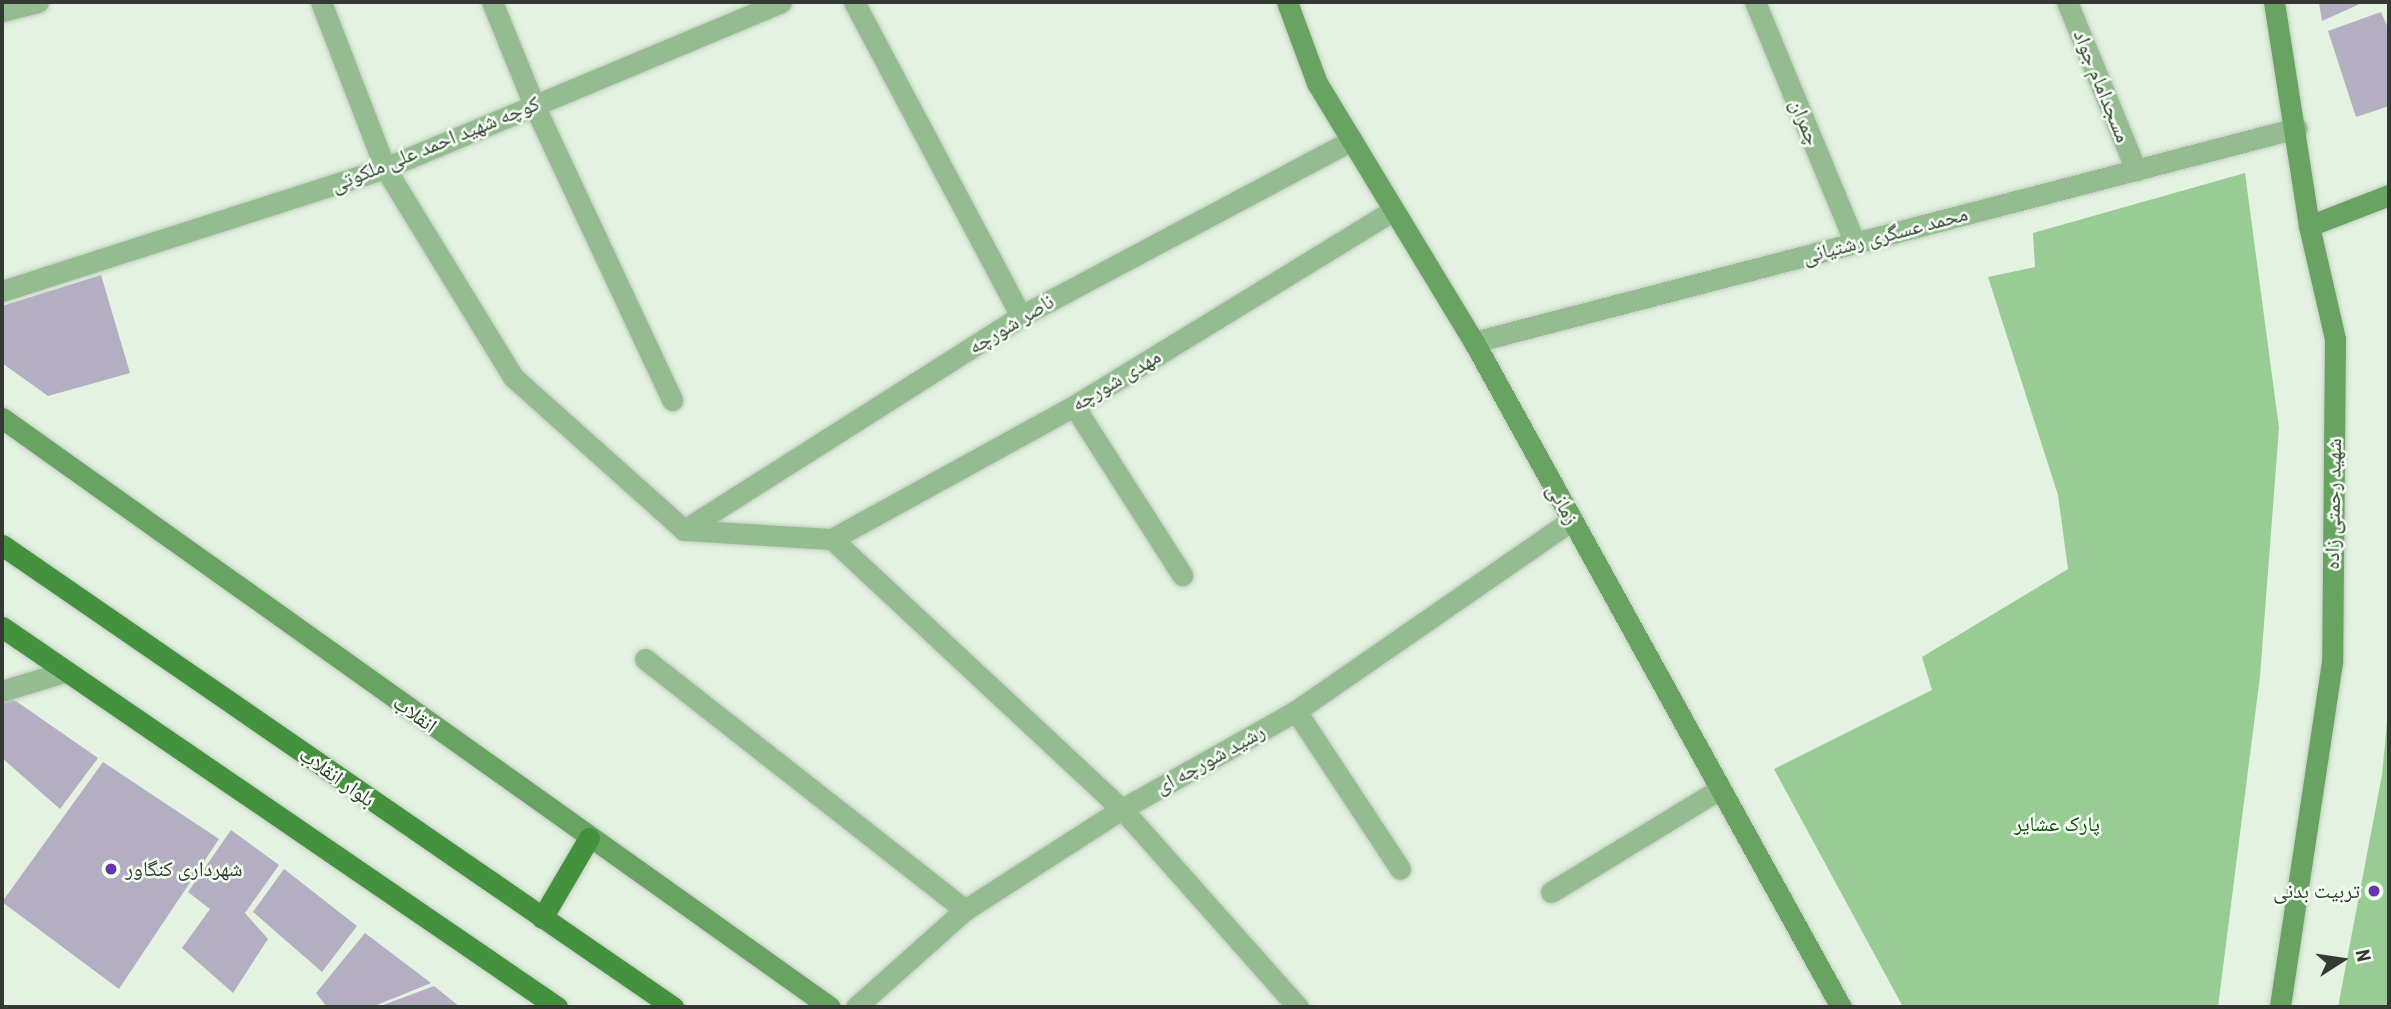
<!DOCTYPE html>
<meta charset="utf-8">
<style>
body{margin:0}
#map{position:relative;width:2391px;height:1009px;overflow:hidden;background:#e3f2e1;font-family:"Roboto Condensed","Noto Naskh Arabic",sans-serif}
div>[style]{position:absolute}
[style*='--x']{left:calc(var(--x)*1px);top:calc(var(--y)*1px);width:calc(var(--w)*1px);rotate:calc(var(--a)*1deg)}
.green>*{inset:0;background:#99cb94}
.building>*{inset:0;background:#b3aec1}
.roads{filter:drop-shadow(0 0 2px #c0cdbe) drop-shadow(0 0 2px #c0cdbe)}
.street>*{height:21px;margin:-10.5px;padding:0 10.5px;transform-origin:10.5px;border-radius:10.5px;background:#95bc91}
.secondary>*{height:21px;margin:-10.5px;padding:0 10.5px;transform-origin:10.5px;border-radius:10.5px;background:#68a362}
.primary>*{height:21px;margin:-10.5px;padding:0 10.5px;transform-origin:10.5px;border-radius:10.5px;background:#44913e}
.dots>*{width:19px;height:19px;translate:-50% -50%;box-sizing:border-box;border:4px solid #f2fff1;border-radius:50%}
span{translate:-50% -50%;white-space:nowrap;text-align:center;line-height:1.15;-webkit-text-stroke:5px #f2fff1;paint-order:stroke}
.street-label{font-size:21px;color:#343a33}
.park-label{font-size:21px;color:#0f4a0c}
.poi-label{font-size:21px;color:#343a33}
.left{translate:0 -50%;text-align:left}
.right{translate:-100% -50%;text-align:right}
.frame{position:absolute;inset:0;border:4px solid #343a33;pointer-events:none}
.north{position:absolute;left:2307px;top:925px;width:70px;height:70px;-webkit-text-stroke:5px #f2fff1;paint-order:stroke;rotate:78deg;font-size:19px;font-weight:700;line-height:28px;text-align:center;color:#343a33}
.north::after{content:'';display:block;margin:auto;width:24px;height:32px;background:#343a33;clip-path:polygon(50% 0,100% 100%,50% 72%,0 100%)}
</style>
<div id="map">
<div class="green">
<i style="clip-path:polygon(2245px 173px,2279px 428px,2260px 676px,2218px 1007px,1903px 1007px,1774px 769px,1932px 690px,1922px 657px,2068px 569px,2058px 495px,1988px 277px,2035px 267px,2033px 233px)"></i>
<i style="clip-path:polygon(2389px 702px,2389px 1007px,2338px 1007px,2382px 775px)"></i>
</div>
<div class="building">
<i style="clip-path:polygon(2319px 2px,2364px 2px,2322px 21px)"></i>
<i style="clip-path:polygon(2381px 12px,2389px 30px,2389px 106px,2356px 117px,2328px 31px)"></i>
<i style="clip-path:polygon(101px 275px,130px 373px,48px 396px,2px 363px,2px 306px)"></i>
<i style="clip-path:polygon(13px 699px,98px 758px,60px 809px,2px 758px,2px 703px)"></i>
<i style="clip-path:polygon(103px 762px,219px 839px,119px 989px,2px 902px)"></i>
<i style="clip-path:polygon(231px 830px,279px 865px,245px 913px,268px 939px,233px 993px,182px 948px,210px 909px,188px 892px)"></i>
<i style="clip-path:polygon(284px 869px,357px 926px,322px 972px,253px 912px)"></i>
<i style="clip-path:polygon(365px 933px,431px 983px,372px 1007px,327px 1007px,316px 993px)"></i>
<i style="clip-path:polygon(434px 986px,460px 1007px,378px 1007px)"></i>
</div>
<div class="roads">
<div class="street">
<i style="--x:321;--y:2;--w:178;--a:68.9"></i>
<i style="--x:385;--y:168;--w:245;--a:58.5"></i>
<i style="--x:513;--y:377;--w:229;--a:41.8"></i>
<i style="--x:684;--y:530;--w:148;--a:3.5"></i>
<i style="--x:832;--y:539;--w:396;--a:43"></i>
<i style="--x:1122;--y:809;--w:265;--a:48.4"></i>
<i style="--x:492;--y:2;--w:111;--a:67.8"></i>
<i style="--x:534;--y:105;--w:326;--a:64.9"></i>
<i style="--x:854;--y:2;--w:356;--a:62"></i>
<i style="--x:1755;--y:2;--w:261;--a:67.5"></i>
<i style="--x:2067;--y:2;--w:182;--a:67.7"></i>
<i style="--x:2;--y:11;--w:37;--a:-14"></i>
<i style="--x:2;--y:291;--w:402;--a:-17.8"></i>
<i style="--x:385;--y:168;--w:429;--a:-22.7"></i>
<i style="--x:1474;--y:342;--w:850;--a:-14.58"></i>
<i style="--x:1074;--y:406;--w:201;--a:57.4"></i>
<i style="--x:684;--y:530;--w:399;--a:-32.4"></i>
<i style="--x:1021;--y:316;--w:375;--a:-28"></i>
<i style="--x:832;--y:539;--w:276;--a:-28.8"></i>
<i style="--x:1074;--y:406;--w:375;--a:-31.5"></i>
<i style="--x:645;--y:659;--w:407;--a:38.1"></i>
<i style="--x:2;--y:691;--w:65;--a:-17"></i>
<i style="--x:1296;--y:711;--w:189;--a:56.6"></i>
<i style="--x:1551;--y:892;--w:198;--a:-31.4"></i>
<i style="--x:856;--y:1007;--w:146;--a:-41.7"></i>
<i style="--x:965;--y:910;--w:187;--a:-32.8"></i>
<i style="--x:1122;--y:809;--w:200;--a:-29.4"></i>
<i style="--x:1296;--y:711;--w:336;--a:-34.7"></i>
</div>
<div class="secondary">
<i style="--x:1287;--y:2;--w:86;--a:69.7"></i>
<i style="--x:1317;--y:83;--w:303;--a:58.8"></i>
<i style="--x:1474;--y:342;--w:760;--a:61.11"></i>
<i style="--x:2274;--y:2;--w:227;--a:81.1"></i>
<i style="--x:2309;--y:226;--w:116;--a:77"></i>
<i style="--x:2335;--y:339;--w:323;--a:90.5"></i>
<i style="--x:2332;--y:662;--w:349;--a:98.6"></i>
<i style="--x:2309;--y:226;--w:86;--a:-21.2"></i>
<i style="--x:2;--y:418;--w:1016;--a:35.43"></i>
</div>
<div class="primary">
<i style="--x:2;--y:545;--w:815;--a:34.55"></i>
<i style="--x:2;--y:627;--w:673;--a:34.4"></i>
<i style="--x:542;--y:918;--w:93;--a:-59.6"></i>
</div>
</div>
<div class="dots">
<i style="left:111px;top:869px;background:#6634ab"></i>
<i style="left:2374px;top:891px;background:#6634ab"></i>
</div>
<div class="street-label">
<span style="left:2102px;top:86px;rotate:68deg">مسجدامام جواد</span>
<span style="left:1805px;top:122px;rotate:67deg">چمران</span>
<span style="left:435px;top:144px;rotate:-22deg">کوچه شهید احمد علی ملکوتی</span>
<span style="left:1885px;top:235px;rotate:-15deg">محمد عسگری رشتیانی</span>
<span style="left:1011px;top:324px;rotate:-31deg">ناصر شورچه</span>
<span style="left:1116px;top:380px;rotate:-31deg">مهدی شورچه</span>
<span style="left:1563px;top:504px;rotate:61deg">زمانی</span>
<span style="left:2333px;top:504px;rotate:-89deg">شهید رحمتی زاده</span>
<span style="left:415px;top:714px;rotate:36deg">انقلاب</span>
<span style="left:1210px;top:759px;rotate:-29deg">رشید شورچه ای</span>
<span style="left:337px;top:777px;rotate:35deg">بلوار انقلاب</span>
</div>
<div class="park-label">
<span style="left:2057px;top:824px">پارک عشایر</span>
</div>
<div class="poi-label">
<span class="left" style="left:125px;top:869px">شهرداری کنگاور</span>
<span class="right" style="left:2360px;top:891px">تربیت بدنی</span>
</div>
<div class="frame"></div>
<div class="north">N</div>
</div>
